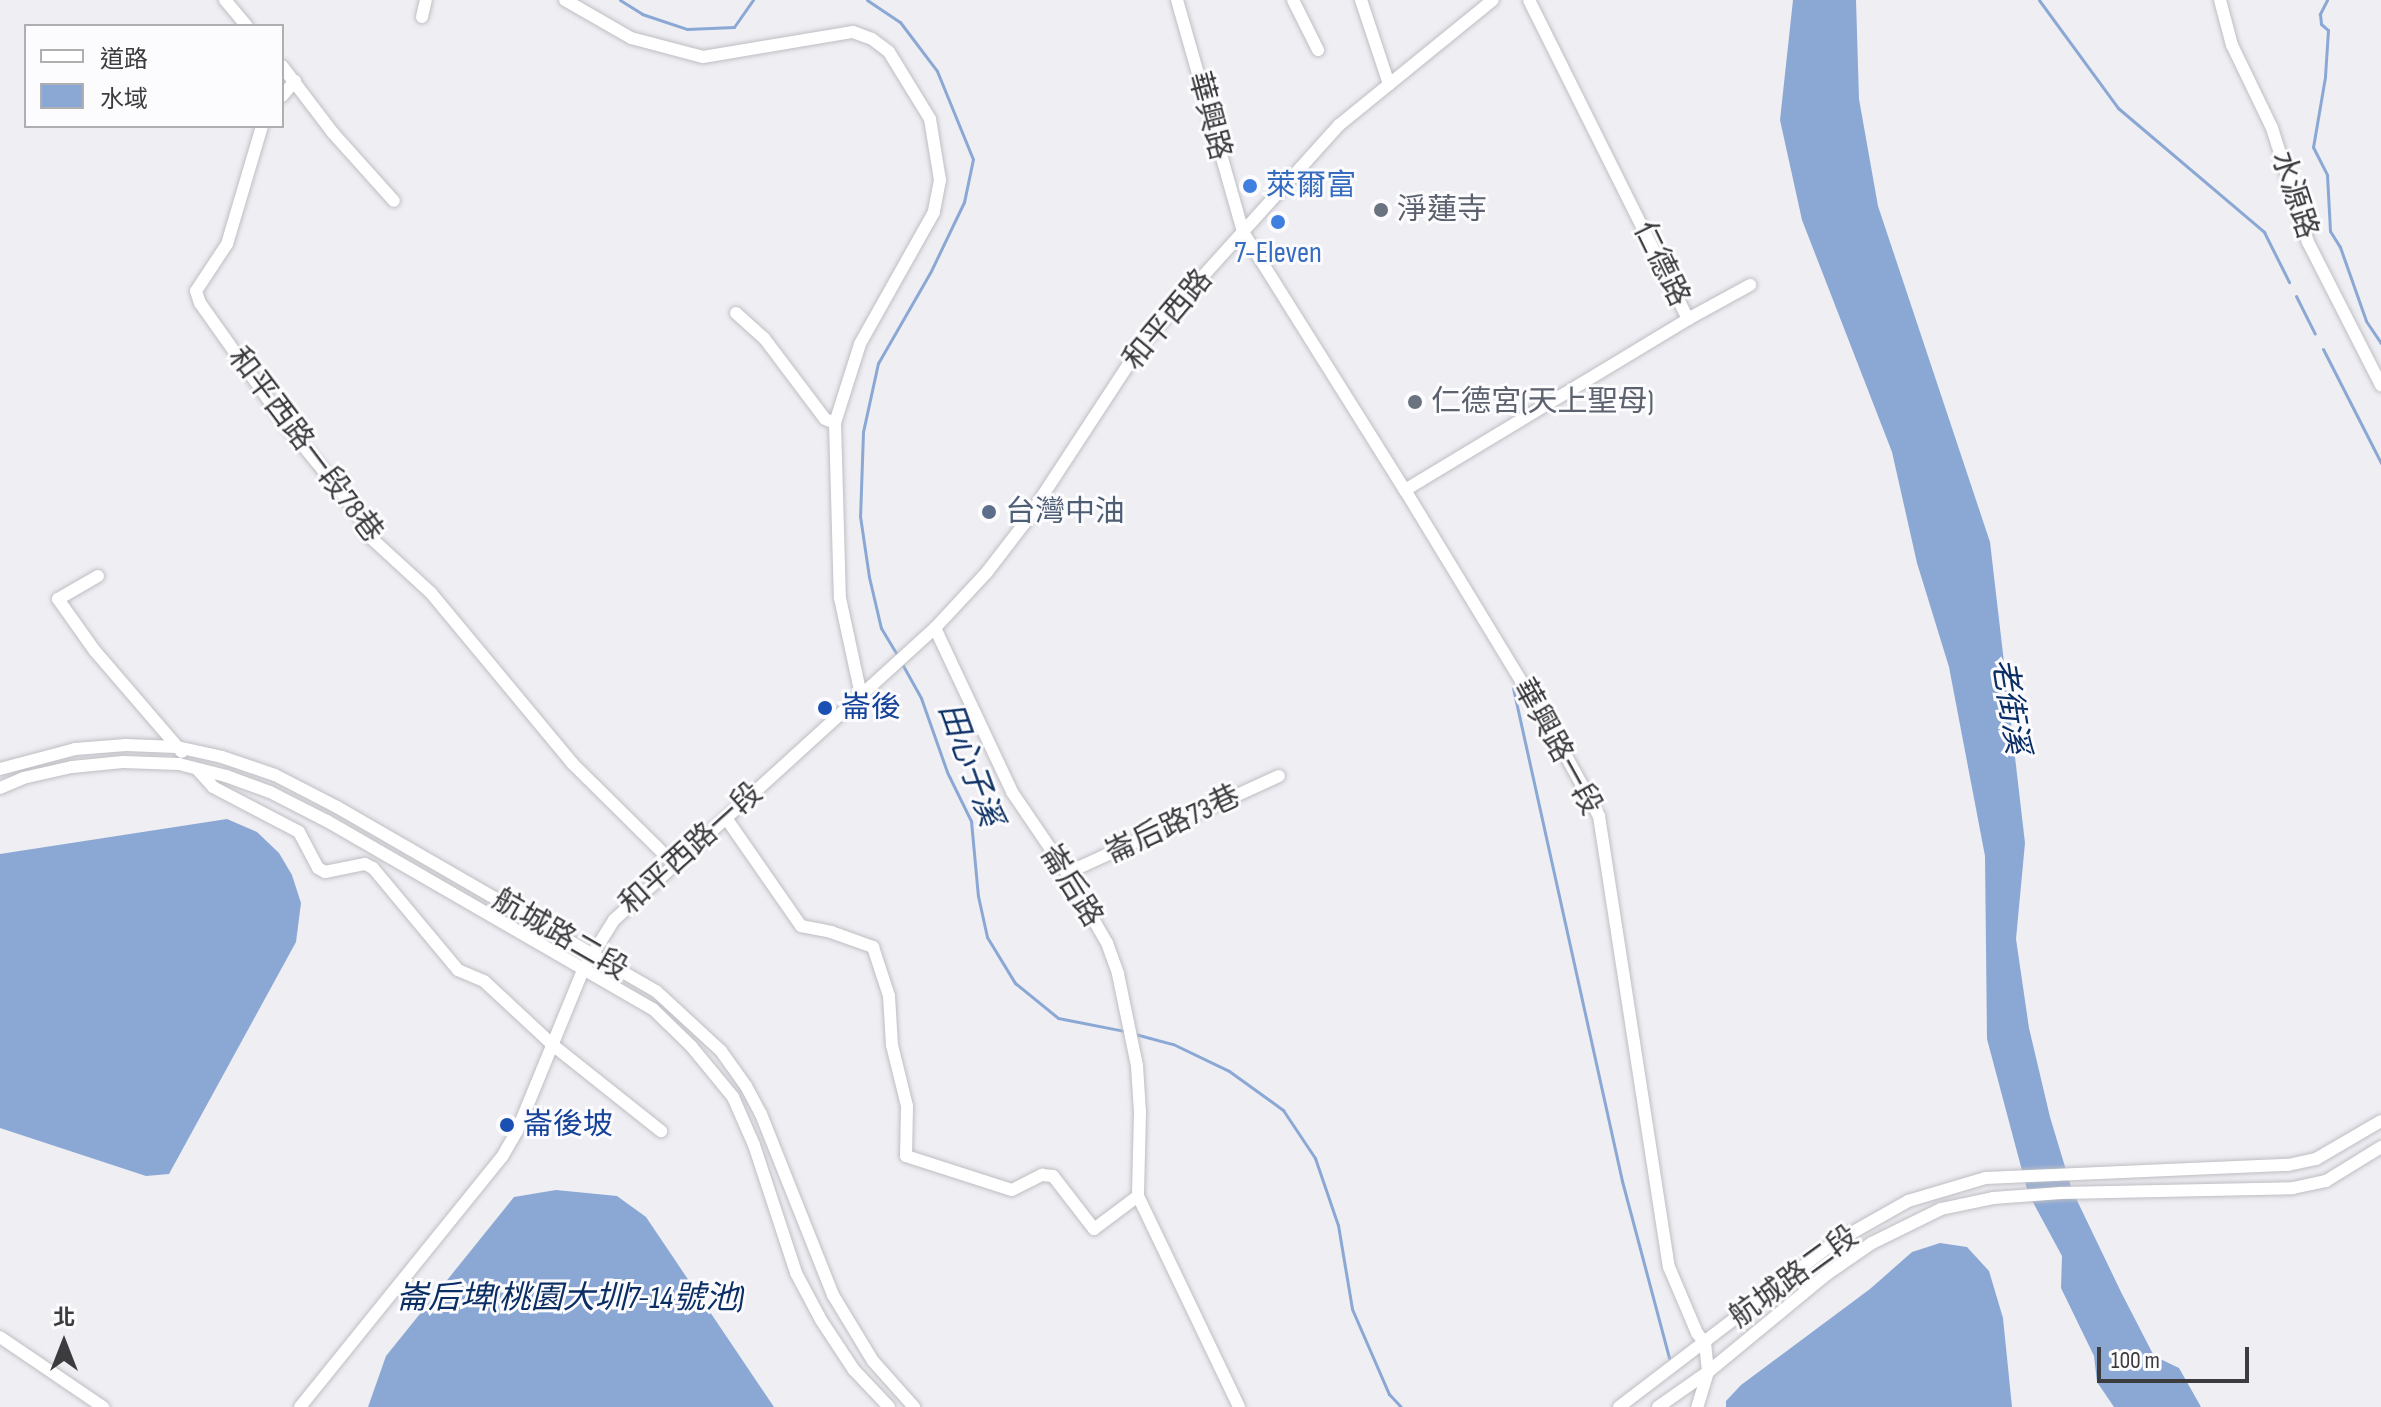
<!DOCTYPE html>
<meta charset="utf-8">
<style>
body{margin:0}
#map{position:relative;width:2381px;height:1407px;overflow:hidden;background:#eeeef3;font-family:"Sofia Sans Condensed","Noto Sans TC",sans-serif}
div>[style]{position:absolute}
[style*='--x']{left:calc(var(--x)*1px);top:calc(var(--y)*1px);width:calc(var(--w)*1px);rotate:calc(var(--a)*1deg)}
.water>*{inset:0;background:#8ba8d5}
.stream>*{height:3px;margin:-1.5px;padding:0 1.5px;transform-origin:1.5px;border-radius:1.5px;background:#8ba8d5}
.roads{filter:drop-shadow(0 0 2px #bebec3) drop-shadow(0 0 2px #bebec3)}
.minor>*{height:12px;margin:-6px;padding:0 6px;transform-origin:6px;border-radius:6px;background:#fff}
.dots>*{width:22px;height:22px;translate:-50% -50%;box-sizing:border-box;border:4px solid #fcfcff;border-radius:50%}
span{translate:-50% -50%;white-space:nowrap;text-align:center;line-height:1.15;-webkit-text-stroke:6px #fcfcff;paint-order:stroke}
.street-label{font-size:30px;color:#3c3c3e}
.shop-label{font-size:30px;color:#366cbe}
.left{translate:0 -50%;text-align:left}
.worship-label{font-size:30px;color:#5b616d}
.service-label{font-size:30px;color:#4e5e75}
.transit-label{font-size:30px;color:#164399}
.water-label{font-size:32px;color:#0b2f64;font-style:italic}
.legend{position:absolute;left:24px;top:24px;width:260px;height:104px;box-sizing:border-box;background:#fcfcff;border:2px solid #afafb2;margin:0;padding:10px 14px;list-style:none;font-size:24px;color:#3c3c3e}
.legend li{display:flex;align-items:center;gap:16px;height:40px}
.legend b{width:40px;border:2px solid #afafb2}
.north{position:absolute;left:24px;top:1303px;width:80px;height:80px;-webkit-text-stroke:6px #fcfcff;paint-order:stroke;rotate:0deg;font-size:22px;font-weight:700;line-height:32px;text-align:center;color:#3c3c3e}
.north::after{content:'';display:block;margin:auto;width:28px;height:36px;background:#3c3c3e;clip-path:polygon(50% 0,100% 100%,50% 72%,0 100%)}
.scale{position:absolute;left:2097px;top:1347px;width:152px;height:36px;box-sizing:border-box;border:4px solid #3c3c3e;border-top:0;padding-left:10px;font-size:24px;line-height:28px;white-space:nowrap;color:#3c3c3e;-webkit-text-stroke:6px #fcfcff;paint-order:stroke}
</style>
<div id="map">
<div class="water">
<i style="clip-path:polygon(1793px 0,1856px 0,1859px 99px,1878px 206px,1990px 542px,2025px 843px,2016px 939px,2029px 1028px,2050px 1117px,2072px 1190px,2121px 1292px,2154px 1356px,2179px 1368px,2201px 1407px,2114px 1407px,2097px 1382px,2094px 1356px,2061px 1288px,2062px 1256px,2028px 1193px,1987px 1039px,1985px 856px,1949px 667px,1917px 563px,1892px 452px,1802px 220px,1780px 120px)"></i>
<i style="clip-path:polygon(227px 819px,257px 832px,279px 853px,292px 875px,301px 903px,296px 942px,169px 1174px,146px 1176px,0 1128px,0 854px)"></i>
<i style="clip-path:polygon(556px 1190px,617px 1196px,646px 1217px,774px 1407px,368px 1407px,386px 1356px,514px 1197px)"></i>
<i style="clip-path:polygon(1940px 1243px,1967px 1247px,1989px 1271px,2003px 1318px,2012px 1407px,1726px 1407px,1726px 1401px,1741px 1385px,1870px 1289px,1912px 1252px)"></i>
</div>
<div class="stream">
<i style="--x:620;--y:0;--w:26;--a:32"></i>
<i style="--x:642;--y:14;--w:47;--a:18.4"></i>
<i style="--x:687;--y:29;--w:47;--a:-2.4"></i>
<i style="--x:734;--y:27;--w:33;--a:-55"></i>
<i style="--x:867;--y:0;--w:40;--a:34"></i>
<i style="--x:900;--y:22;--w:61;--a:52.9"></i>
<i style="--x:937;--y:71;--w:95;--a:67.8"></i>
<i style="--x:973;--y:159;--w:44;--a:101.8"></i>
<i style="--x:964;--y:202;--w:76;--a:115.6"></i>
<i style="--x:931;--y:271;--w:106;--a:119.9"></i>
<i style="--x:878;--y:363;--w:71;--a:102.3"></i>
<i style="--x:863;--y:432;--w:84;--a:92"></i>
<i style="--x:860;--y:516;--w:62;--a:81.6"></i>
<i style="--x:869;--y:577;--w:52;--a:76.8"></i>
<i style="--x:881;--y:628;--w:31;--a:59"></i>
<i style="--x:2039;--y:0;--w:134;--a:53.8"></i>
<i style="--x:2118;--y:108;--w:192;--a:40.3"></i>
<i style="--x:2264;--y:232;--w:56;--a:63.4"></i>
<i style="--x:2327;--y:0;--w:16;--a:117"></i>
<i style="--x:2320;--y:14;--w:10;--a:84"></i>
<i style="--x:2321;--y:24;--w:9;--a:41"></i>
<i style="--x:2328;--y:30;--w:47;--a:93.7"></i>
<i style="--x:2325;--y:77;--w:71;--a:99.7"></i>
<i style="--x:2313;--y:147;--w:31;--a:63"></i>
<i style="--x:2327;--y:175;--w:56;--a:86.9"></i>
<i style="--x:2330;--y:231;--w:19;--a:58"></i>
<i style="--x:2340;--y:247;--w:78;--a:70.6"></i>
<i style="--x:2366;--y:321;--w:27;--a:56"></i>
<i style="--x:2296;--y:296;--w:42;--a:63.4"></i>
<i style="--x:2323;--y:349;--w:128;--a:63"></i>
<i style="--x:901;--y:662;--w:41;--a:60.9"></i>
<i style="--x:921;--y:698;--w:78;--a:70.6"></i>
<i style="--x:947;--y:772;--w:55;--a:63.9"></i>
<i style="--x:971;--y:821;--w:75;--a:84.7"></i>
<i style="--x:978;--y:896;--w:42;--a:77.6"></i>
<i style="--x:987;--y:937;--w:54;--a:58.7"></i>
<i style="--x:1015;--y:983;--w:55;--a:39.1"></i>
<i style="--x:1058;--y:1018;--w:67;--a:11.1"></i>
<i style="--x:1513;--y:688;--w:505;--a:77.53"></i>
<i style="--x:1622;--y:1181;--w:183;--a:75.1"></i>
<i style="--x:1135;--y:1034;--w:39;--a:15"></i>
<i style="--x:1173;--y:1044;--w:62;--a:25.7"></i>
<i style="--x:1229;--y:1071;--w:67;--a:35.8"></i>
<i style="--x:1283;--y:1110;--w:58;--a:56.3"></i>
<i style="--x:1315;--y:1158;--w:71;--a:71.1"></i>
<i style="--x:1338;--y:1225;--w:85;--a:80.5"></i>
<i style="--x:1352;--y:1309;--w:93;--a:66.5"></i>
<i style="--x:1389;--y:1394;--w:18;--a:47"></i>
</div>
<div class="roads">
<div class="minor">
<i style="--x:225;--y:0;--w:34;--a:50"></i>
<i style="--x:565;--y:0;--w:76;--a:29.9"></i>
<i style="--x:631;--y:38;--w:74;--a:14.8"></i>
<i style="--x:703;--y:57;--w:152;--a:-9.5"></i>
<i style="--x:853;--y:32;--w:20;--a:20"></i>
<i style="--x:872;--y:39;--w:21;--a:37"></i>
<i style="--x:889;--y:52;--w:79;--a:58.5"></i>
<i style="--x:930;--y:119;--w:62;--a:80.7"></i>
<i style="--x:940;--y:180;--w:33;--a:101"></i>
<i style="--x:934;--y:212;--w:151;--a:119.3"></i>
<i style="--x:860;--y:344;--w:83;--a:107.6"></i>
<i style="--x:835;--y:423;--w:175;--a:88.4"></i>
<i style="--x:840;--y:598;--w:99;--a:77.8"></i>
<i style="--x:1177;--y:0;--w:241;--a:74.1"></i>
<i style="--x:1243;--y:232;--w:305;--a:57.9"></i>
<i style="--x:1405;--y:490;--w:301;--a:58.7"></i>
<i style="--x:1561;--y:747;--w:79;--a:61.2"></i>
<i style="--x:1599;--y:816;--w:456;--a:81.2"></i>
<i style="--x:1669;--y:1267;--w:72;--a:67"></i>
<i style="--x:1697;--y:1333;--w:13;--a:51"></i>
<i style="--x:1705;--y:1343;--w:29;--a:84"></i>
<i style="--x:1708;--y:1372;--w:37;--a:107"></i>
<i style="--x:1293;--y:0;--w:56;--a:63.4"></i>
<i style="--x:1361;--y:0;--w:89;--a:71.6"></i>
<i style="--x:2220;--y:0;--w:47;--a:75.1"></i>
<i style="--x:2232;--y:45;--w:92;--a:64.3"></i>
<i style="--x:2272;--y:128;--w:120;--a:72.5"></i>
<i style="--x:2308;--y:242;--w:161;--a:63"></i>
<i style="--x:422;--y:17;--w:17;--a:-77"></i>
<i style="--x:282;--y:66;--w:84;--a:52.7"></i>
<i style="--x:333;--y:133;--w:91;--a:48.1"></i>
<i style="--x:282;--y:96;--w:20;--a:-49"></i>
<i style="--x:262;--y:126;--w:123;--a:106.5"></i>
<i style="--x:227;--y:244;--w:56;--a:123.4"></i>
<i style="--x:196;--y:291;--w:13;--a:72"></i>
<i style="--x:200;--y:303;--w:151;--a:54.7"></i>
<i style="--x:287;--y:426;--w:112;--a:50.8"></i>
<i style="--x:358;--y:513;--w:28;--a:63"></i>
<i style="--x:371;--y:538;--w:81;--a:42.5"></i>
<i style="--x:431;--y:593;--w:221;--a:50.3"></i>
<i style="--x:572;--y:763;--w:144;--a:44.7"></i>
<i style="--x:736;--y:313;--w:38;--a:42"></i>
<i style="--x:764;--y:338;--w:101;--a:53"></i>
<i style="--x:825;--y:419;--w:11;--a:22"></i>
<i style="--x:1688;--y:319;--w:71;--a:-28.7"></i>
<i style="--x:1405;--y:490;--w:331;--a:-31.1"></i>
<i style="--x:1688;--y:319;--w:356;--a:-116.5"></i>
<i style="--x:98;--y:576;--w:46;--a:150.1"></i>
<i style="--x:58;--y:599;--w:64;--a:54.6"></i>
<i style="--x:95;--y:651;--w:133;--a:49.3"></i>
<i style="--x:935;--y:628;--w:181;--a:64.8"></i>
<i style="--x:1012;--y:792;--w:98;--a:55.8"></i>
<i style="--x:1067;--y:873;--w:81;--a:60.3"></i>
<i style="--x:1107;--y:943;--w:33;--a:70"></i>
<i style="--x:1118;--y:974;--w:94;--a:78.3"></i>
<i style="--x:1137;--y:1066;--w:46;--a:86.3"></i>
<i style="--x:1140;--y:1112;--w:84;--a:91.4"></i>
<i style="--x:1138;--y:1196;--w:234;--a:64.4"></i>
<i style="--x:0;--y:769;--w:78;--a:-14.9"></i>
<i style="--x:75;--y:749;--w:51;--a:-4.5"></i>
<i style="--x:126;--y:745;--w:51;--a:2.2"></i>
<i style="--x:177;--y:747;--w:46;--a:12.5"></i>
<i style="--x:222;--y:757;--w:56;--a:18.8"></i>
<i style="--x:275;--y:775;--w:70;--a:27.3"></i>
<i style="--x:337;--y:807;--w:368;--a:30"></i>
<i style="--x:656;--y:991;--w:88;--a:42.7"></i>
<i style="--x:721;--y:1051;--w:43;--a:54.5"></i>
<i style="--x:746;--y:1086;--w:32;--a:62"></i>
<i style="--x:761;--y:1114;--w:195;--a:68.3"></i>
<i style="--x:833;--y:1295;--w:77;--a:58.8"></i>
<i style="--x:873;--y:1361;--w:62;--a:48.3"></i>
<i style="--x:197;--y:769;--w:24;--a:48"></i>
<i style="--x:213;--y:787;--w:97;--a:27.6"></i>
<i style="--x:299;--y:832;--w:41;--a:62.2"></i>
<i style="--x:318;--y:868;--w:8;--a:30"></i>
<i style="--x:325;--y:872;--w:41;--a:-11.3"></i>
<i style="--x:365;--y:864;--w:9;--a:27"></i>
<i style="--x:373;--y:868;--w:133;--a:50.2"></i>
<i style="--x:458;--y:970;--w:28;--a:23"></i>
<i style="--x:484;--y:981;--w:96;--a:42.9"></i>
<i style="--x:554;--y:1046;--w:137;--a:38.5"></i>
<i style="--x:0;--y:788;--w:25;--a:-23"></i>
<i style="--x:23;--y:778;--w:50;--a:-12.7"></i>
<i style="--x:72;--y:767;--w:51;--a:-5.6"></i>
<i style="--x:123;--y:762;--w:56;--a:2"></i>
<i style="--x:179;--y:764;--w:49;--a:14.3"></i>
<i style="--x:226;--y:776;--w:47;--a:20"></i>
<i style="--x:270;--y:792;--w:64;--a:27"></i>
<i style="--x:327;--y:821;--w:376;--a:30"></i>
<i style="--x:653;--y:1009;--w:53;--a:44.2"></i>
<i style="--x:691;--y:1046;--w:66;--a:50.5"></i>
<i style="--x:733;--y:1097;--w:52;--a:66.4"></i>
<i style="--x:754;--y:1145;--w:135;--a:71.8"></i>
<i style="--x:796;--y:1273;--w:53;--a:62"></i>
<i style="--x:821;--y:1320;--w:60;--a:56.6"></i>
<i style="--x:854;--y:1370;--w:51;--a:46.6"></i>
<i style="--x:726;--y:818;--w:131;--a:55.2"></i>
<i style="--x:801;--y:926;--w:31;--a:11"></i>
<i style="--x:831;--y:932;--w:45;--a:19.7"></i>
<i style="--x:873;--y:947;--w:52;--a:71.9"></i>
<i style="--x:889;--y:996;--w:49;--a:86.5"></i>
<i style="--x:892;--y:1045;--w:63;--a:76.2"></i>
<i style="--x:907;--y:1106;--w:50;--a:91.1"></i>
<i style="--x:906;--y:1156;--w:111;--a:17.8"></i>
<i style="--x:1012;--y:1190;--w:34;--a:-27"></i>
<i style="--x:1042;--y:1175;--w:11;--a:5"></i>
<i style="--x:1053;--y:1176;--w:67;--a:52.3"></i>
<i style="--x:1094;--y:1229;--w:55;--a:-36.9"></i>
<i style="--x:1067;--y:873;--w:233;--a:-24.6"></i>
<i style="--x:0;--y:1337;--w:125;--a:34.2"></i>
<i style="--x:300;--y:1407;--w:321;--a:-51.1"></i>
<i style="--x:502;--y:1157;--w:30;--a:-60"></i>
<i style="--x:517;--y:1131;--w:176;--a:-67.7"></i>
<i style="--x:584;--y:968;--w:57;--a:-58"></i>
<i style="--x:614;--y:920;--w:434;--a:-42.3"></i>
<i style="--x:935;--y:628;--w:76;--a:-47.1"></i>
<i style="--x:987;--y:572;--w:61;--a:-52.4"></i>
<i style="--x:1024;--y:524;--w:214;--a:-56.8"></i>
<i style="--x:1141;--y:345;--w:296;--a:-48"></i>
<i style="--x:1339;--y:125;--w:198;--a:-39.1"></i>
<i style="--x:1619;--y:1407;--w:268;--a:-37.4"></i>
<i style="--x:1832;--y:1244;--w:87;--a:-29.5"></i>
<i style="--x:1908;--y:1201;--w:80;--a:-16.6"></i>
<i style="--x:1985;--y:1178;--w:303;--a:-2.5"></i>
<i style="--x:2288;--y:1165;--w:29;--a:-12"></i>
<i style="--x:2316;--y:1159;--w:75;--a:-30.3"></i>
<i style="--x:1658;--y:1407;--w:61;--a:-35"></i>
<i style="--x:1708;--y:1372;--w:154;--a:-39.5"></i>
<i style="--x:1827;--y:1274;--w:55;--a:-34.6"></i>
<i style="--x:1872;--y:1243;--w:77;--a:-26.2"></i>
<i style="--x:1941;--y:1209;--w:53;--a:-11.9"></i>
<i style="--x:1993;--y:1198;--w:68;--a:-4.2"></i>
<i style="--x:2061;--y:1193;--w:232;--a:-1.2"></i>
<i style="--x:2293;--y:1188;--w:34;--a:-12"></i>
<i style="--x:2326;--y:1181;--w:65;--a:-31.7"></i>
</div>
</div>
<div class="dots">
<i style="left:1250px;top:186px;background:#3f7fe0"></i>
<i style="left:1381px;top:210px;background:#6b7280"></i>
<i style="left:1278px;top:222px;background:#3f7fe0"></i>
<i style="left:1415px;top:402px;background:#6b7280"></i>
<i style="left:989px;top:512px;background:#5c6f8a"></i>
<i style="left:825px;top:708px;background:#1a4fb4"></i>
<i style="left:507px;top:1125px;background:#1a4fb4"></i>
</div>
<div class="street-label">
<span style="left:1209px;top:116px;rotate:75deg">華興路</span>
<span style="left:2294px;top:195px;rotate:72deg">水源路</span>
<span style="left:1661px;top:264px;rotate:64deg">仁德路</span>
<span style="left:1168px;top:320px;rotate:-50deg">和平西路</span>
<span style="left:305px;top:445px;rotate:53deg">和平西路一段78巷</span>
<span style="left:1557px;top:747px;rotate:61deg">華興路一段</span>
<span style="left:1173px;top:825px;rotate:-25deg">崙后路73巷</span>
<span style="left:691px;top:849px;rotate:-42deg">和平西路一段</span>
<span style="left:1071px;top:886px;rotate:58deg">崙后路</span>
<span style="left:560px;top:935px;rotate:30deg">航城路二段</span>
<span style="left:1794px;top:1277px;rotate:-36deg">航城路二段</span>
</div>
<div class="shop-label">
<span class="left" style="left:1266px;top:186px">萊爾富</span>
<span style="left:1278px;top:253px">7-Eleven</span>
</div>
<div class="worship-label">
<span class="left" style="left:1397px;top:210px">淨蓮寺</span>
<span class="left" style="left:1431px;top:402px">仁德宮(天上聖母)</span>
</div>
<div class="service-label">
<span class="left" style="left:1005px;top:512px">台灣中油</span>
</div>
<div class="transit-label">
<span class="left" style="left:841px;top:708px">崙後</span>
<span class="left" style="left:523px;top:1125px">崙後坡</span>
</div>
<div class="water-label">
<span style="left:2009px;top:706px;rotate:81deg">老街溪</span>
<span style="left:969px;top:765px;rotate:70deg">田心子溪</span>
<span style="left:570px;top:1299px">崙后埤(桃園大圳7-14號池)</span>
</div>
<ul class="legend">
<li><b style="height:10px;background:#fff"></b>道路</li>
<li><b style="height:22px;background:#8ba8d5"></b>水域</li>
</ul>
<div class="north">北</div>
<div class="scale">100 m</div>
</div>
